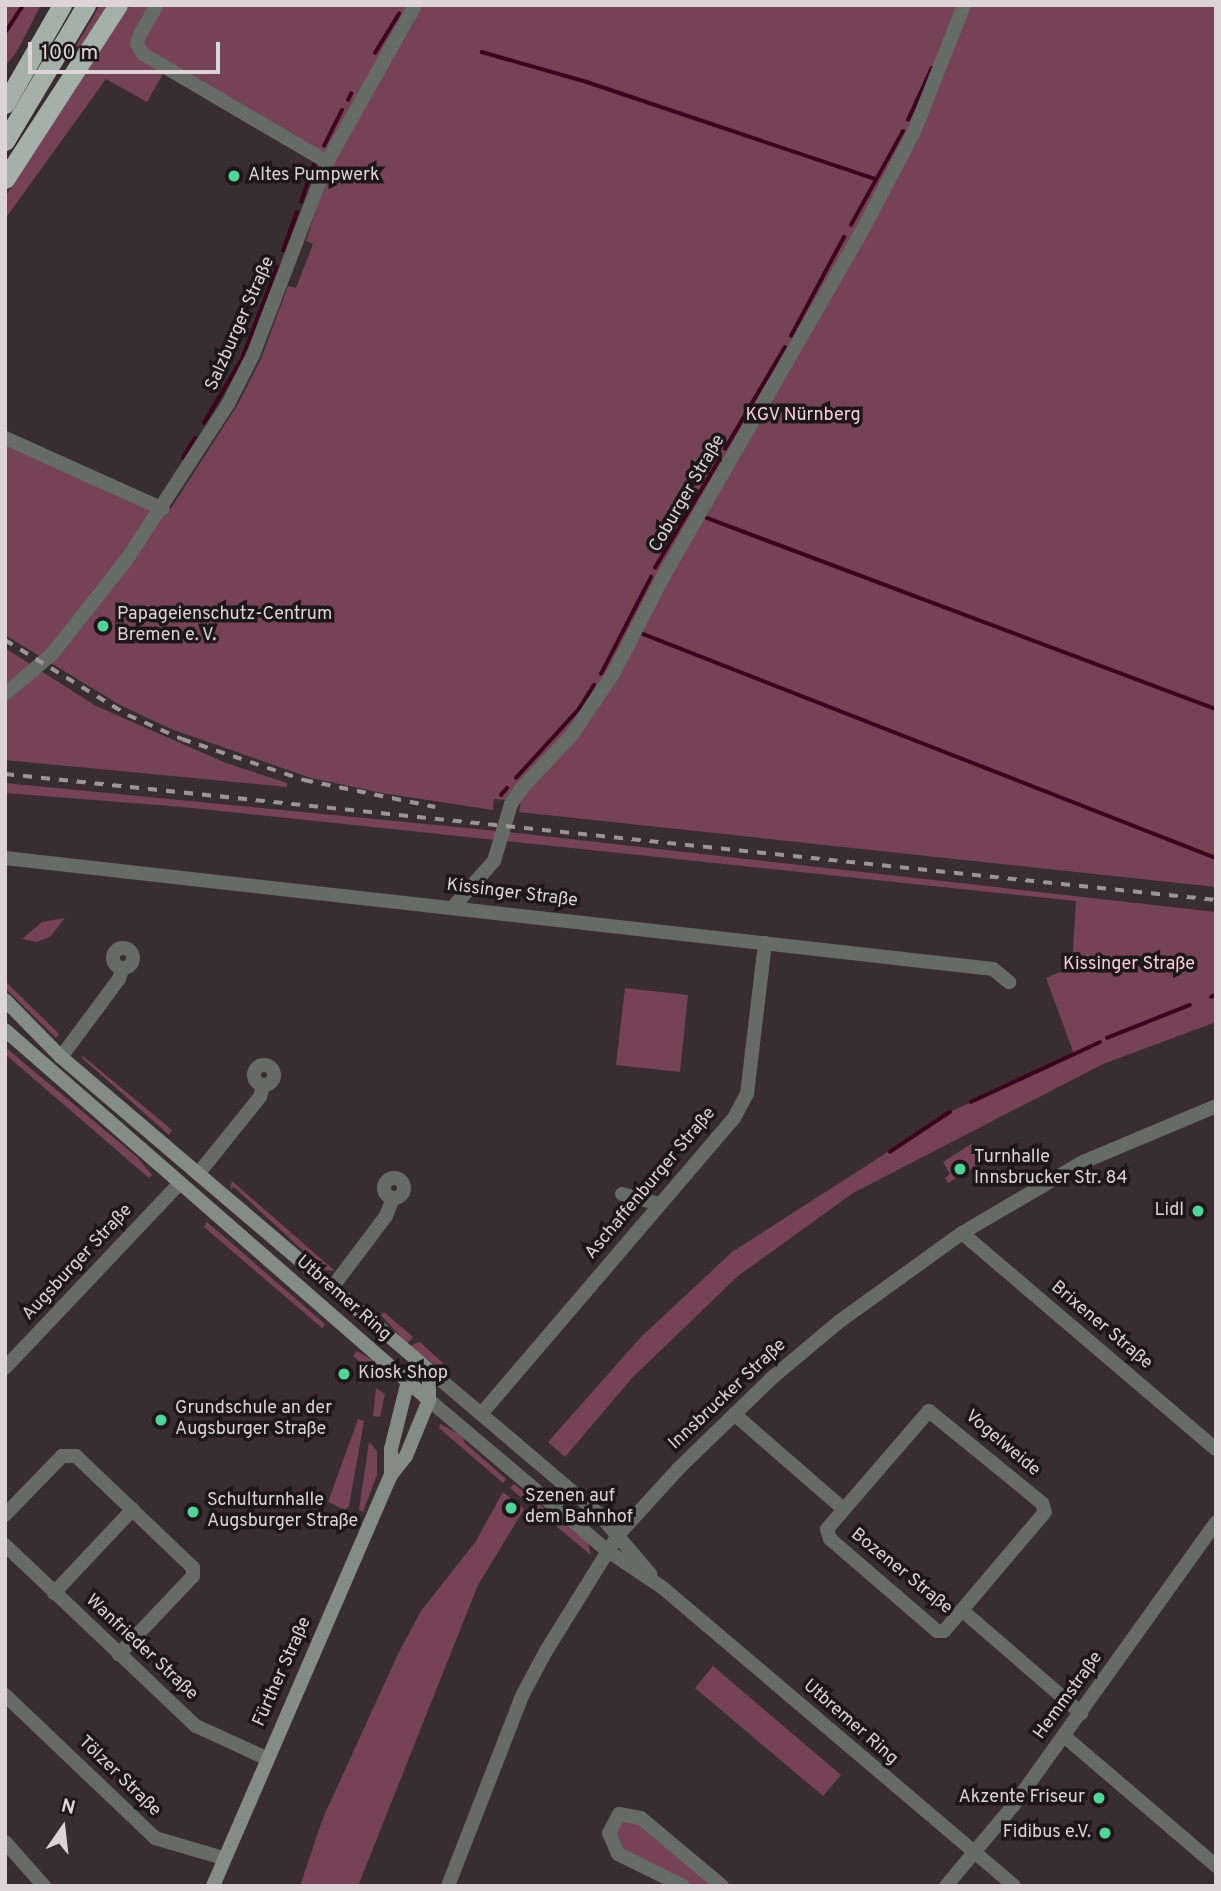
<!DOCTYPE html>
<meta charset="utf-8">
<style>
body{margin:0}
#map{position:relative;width:1221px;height:1891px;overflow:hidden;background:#392d31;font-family:Overpass,sans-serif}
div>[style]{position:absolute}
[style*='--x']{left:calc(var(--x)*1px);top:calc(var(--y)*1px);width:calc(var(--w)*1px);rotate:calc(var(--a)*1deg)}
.green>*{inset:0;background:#754355}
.stream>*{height:3.5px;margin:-1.75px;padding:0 1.75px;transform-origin:1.75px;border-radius:1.75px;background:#3b041e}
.minor>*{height:14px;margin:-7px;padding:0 7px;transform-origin:7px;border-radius:7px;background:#666b68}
.minor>.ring{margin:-7px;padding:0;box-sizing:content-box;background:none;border:14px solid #666b68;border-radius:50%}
.tertiary>*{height:14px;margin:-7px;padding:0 7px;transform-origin:7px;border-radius:7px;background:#666b68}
.secondary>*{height:14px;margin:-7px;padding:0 7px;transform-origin:7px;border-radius:7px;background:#838c87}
.trunk>*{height:19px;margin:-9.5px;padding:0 9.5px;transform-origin:9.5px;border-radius:9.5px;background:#a4b0a8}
.rail>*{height:3.5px;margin-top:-1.75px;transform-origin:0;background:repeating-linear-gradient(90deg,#9e9497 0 9px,transparent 0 18px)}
.trunk-bridge>*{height:19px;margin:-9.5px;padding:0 9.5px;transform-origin:9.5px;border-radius:9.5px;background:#a4b0a8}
.dots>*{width:19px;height:19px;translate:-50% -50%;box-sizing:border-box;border:4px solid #1d1719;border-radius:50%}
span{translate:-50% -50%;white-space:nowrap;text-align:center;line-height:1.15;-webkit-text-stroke:7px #1d1719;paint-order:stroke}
.poi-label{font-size:18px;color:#dcd4d6}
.left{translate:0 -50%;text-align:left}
.right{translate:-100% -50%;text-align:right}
.street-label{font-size:18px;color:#dcd4d6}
.park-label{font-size:18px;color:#f7cfdb}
.frame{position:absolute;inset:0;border:7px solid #dcd4d6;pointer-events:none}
.north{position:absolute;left:28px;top:1793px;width:70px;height:70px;-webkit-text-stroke:5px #1d1719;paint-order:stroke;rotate:14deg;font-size:19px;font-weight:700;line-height:28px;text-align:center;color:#dcd4d6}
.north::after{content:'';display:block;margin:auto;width:24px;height:32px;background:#dcd4d6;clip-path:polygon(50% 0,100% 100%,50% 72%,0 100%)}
.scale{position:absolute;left:28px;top:42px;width:192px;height:32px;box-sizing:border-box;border:4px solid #dcd4d6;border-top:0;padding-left:9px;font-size:21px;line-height:24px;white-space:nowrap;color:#dcd4d6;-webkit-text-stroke:5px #1d1719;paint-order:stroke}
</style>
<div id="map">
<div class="green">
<i style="clip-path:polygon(41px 5px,16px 53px,5px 66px,5px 6px)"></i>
<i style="clip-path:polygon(100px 5px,109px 5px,84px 47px,76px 46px)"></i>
<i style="clip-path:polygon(130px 5px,1216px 5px,1216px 887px,519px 812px,521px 801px,494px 799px,493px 810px,382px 793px,311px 778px,171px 729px,120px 705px,5px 635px,5px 446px,166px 516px,238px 404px,261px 359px,288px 286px,296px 288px,313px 244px,306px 241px,332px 162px,164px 72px,147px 102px,106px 79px,5px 219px,5px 197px)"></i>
<i style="clip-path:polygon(5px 648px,96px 706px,226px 763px,287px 783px,287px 787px,5px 760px)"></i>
<i style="clip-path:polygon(5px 783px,517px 833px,1216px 912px,1216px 1022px,1103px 1064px,853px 1193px,738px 1276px,632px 1378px,565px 1457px,548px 1442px,641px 1337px,732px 1252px,950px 1112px,1074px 1054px,1046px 978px,1072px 967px,1076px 901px,183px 807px,5px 793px)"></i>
<i style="clip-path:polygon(65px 918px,50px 937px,37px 942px,22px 939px,42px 922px)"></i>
<i style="clip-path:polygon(5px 981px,59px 1034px,56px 1038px,5px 988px)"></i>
<i style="clip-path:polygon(625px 988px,688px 995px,680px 1072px,616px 1065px)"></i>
<i style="clip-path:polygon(5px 1047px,137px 1157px,152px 1175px,149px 1178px,5px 1054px)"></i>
<i style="clip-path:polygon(83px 1056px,172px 1130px,169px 1135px,82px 1058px)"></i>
<i style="clip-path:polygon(971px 1144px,982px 1163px,948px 1183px,945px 1178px,950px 1174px,943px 1162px)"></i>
<i style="clip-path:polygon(232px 1181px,335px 1271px,324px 1270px,234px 1187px,230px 1189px)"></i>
<i style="clip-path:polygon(207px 1222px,325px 1324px,322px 1328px,204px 1227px)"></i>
<i style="clip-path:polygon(384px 1312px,413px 1337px,407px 1344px,381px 1315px)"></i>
<i style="clip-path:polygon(420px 1342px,445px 1365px,443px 1371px,410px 1346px)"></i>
<i style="clip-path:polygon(357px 1351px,380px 1365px,385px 1371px,380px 1378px,353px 1356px)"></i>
<i style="clip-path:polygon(376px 1388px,385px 1394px,380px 1417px,373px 1416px)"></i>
<i style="clip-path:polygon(358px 1419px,364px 1421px,349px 1506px,345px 1510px,328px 1502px)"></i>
<i style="clip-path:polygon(440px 1424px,463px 1436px,464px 1442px,506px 1479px,503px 1483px,439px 1428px)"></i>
<i style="clip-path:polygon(369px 1442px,377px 1451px,377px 1475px,363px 1512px,359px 1510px)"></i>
<i style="clip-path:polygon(514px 1484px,588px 1543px,591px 1555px,510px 1488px)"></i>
<i style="clip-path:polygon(503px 1492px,524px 1509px,478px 1585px,358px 1886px,300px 1886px,323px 1818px,398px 1654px,421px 1611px,476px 1541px)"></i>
<i style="clip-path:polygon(713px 1666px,841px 1775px,823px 1796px,695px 1688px)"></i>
<i style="clip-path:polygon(619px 1820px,636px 1821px,717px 1886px,691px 1886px,626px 1855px,614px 1828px)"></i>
</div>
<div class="stream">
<i style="--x:5;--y:33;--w:33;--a:-57"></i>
<i style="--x:482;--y:52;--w:109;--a:15.9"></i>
<i style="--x:587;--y:82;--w:305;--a:18.6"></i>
<i style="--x:375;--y:53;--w:46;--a:-58.4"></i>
<i style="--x:348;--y:100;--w:7;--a:-63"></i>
<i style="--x:908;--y:120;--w:57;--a:-65.2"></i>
<i style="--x:324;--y:146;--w:40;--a:-63.4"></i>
<i style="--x:301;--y:202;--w:39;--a:-71"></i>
<i style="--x:851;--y:225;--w:107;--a:-61"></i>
<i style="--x:283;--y:251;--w:41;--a:-70.3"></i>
<i style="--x:791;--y:336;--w:112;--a:-61.8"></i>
<i style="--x:204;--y:423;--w:74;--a:-59.3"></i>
<i style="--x:242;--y:359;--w:98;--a:-69.2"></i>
<i style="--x:725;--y:449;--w:118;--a:-59.5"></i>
<i style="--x:183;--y:458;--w:23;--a:-59"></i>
<i style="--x:707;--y:518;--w:544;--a:20.57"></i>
<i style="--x:655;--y:568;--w:126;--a:-59.3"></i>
<i style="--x:643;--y:634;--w:615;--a:21.35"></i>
<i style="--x:601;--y:674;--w:109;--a:-62.7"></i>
<i style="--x:516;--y:778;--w:93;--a:-47.6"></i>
<i style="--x:579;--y:709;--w:28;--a:-58"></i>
<i style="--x:501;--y:795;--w:9;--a:-49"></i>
<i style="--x:1211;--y:997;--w:5;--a:-22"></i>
<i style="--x:1107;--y:1038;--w:89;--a:-21.7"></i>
<i style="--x:971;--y:1102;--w:142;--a:-24.9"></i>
<i style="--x:890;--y:1152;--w:72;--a:-33.7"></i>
</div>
<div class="minor">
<i style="--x:157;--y:5;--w:34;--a:120"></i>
<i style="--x:140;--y:34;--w:10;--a:107"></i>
<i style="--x:137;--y:44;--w:12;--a:59"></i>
<i style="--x:143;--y:54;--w:213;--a:30.4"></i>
<i style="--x:5;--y:438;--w:173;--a:24.2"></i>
<i style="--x:5;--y:694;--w:62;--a:-40.4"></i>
<i style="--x:52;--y:654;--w:121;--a:-51.7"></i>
<i style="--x:127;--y:559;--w:185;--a:-56.9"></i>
<i style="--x:228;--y:404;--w:55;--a:-63"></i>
<i style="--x:253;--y:355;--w:207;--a:-69"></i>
<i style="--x:327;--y:162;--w:180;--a:-60.7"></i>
<i style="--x:5;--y:858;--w:994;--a:6.41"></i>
<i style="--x:993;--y:969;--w:21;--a:39"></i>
<i style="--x:454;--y:906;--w:60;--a:-48.4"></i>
<i style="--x:494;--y:861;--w:59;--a:-73.4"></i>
<i style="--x:511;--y:804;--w:18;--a:-56"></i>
<i style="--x:521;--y:789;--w:73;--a:-46.7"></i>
<i style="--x:571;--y:736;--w:75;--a:-55.9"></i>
<i style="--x:613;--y:674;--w:109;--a:-62.7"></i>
<i style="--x:663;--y:577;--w:399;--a:-60.1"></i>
<i style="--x:862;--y:231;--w:112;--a:-62.3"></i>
<i style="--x:914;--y:132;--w:136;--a:-68.5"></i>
<i class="ring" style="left:113px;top:948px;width:6px;height:6px"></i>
<i style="--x:61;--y:1057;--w:97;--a:-53.4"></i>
<i style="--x:119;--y:979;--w:10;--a:-73"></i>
<i class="ring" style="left:254px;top:1065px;width:6px;height:6px"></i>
<i style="--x:198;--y:1174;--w:99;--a:-51.2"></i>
<i style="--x:260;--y:1097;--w:11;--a:-75"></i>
<i class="ring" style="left:384px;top:1178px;width:6px;height:6px"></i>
<i style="--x:622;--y:1194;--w:39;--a:15"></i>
<i style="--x:962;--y:1233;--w:333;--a:40.4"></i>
<i style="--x:331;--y:1289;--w:91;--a:-53"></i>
<i style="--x:386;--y:1216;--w:19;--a:-69"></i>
<i style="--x:5;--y:1368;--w:253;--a:-46.6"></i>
<i style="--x:929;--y:1411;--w:146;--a:39.2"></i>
<i style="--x:1042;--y:1503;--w:9;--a:72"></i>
<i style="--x:1045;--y:1512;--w:156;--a:130.3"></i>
<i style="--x:944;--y:1631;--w:7;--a:180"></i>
<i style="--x:937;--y:1631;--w:141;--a:-139.3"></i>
<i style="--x:830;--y:1539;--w:10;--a:-107"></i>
<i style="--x:827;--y:1529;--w:156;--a:-49.2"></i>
<i style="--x:482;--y:1413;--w:388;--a:-49.5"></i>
<i style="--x:734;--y:1118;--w:27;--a:-62"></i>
<i style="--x:747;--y:1094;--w:152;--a:-83.2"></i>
<i style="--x:734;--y:1414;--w:143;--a:41"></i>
<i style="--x:5;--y:1515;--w:82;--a:-46"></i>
<i style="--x:62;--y:1456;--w:14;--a:0"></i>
<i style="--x:76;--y:1456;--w:162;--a:43.7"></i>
<i style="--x:193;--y:1568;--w:8;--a:90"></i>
<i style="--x:193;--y:1576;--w:108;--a:133.5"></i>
<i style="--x:5;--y:1545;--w:263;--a:43.5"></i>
<i style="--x:196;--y:1726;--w:77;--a:24.6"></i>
<i style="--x:54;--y:1593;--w:115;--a:-46.8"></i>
<i style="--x:964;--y:1612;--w:155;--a:40.8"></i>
<i style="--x:5;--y:1695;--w:207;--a:43.6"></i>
<i style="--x:155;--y:1838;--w:71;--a:16.4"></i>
<i style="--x:1064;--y:1736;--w:200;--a:40.5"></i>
<i style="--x:5;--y:1842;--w:59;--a:48.4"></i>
<i style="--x:448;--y:1886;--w:206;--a:-68.7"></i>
<i style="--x:523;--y:1694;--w:49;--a:-61.9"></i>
<i style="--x:546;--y:1651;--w:137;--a:-58.2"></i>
<i style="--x:618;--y:1535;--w:89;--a:-47.7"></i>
<i style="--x:678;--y:1469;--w:132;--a:-44.1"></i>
<i style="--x:773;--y:1377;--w:87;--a:-39.9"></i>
<i style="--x:840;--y:1321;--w:150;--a:-35.8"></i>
<i style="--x:962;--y:1233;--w:140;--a:-30.4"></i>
<i style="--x:1083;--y:1162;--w:144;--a:-22.8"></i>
<i style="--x:683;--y:1886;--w:72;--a:-153.8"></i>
<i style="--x:618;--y:1854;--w:23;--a:-113"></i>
<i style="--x:609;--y:1833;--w:21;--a:-62"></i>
<i style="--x:619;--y:1814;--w:22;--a:10"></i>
<i style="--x:641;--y:1818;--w:106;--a:40"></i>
</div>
<div class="tertiary">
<i style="--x:429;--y:1370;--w:223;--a:40.3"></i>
<i style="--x:599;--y:1514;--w:79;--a:49.6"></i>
<i style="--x:429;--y:1400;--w:234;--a:40.2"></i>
<i style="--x:608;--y:1551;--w:66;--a:33.9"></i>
<i style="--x:663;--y:1588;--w:460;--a:40.3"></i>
<i style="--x:946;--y:1886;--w:104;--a:-50.1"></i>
<i style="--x:1013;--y:1806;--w:349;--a:-54.4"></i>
</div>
<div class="secondary">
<i style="--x:5;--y:1000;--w:80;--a:45.5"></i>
<i style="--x:61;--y:1057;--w:483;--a:40.4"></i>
<i style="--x:5;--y:1030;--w:563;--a:41.11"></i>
<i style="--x:391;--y:1475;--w:26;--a:-90"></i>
<i style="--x:391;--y:1449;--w:70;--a:-76"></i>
<i style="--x:408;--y:1381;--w:5;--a:-22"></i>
<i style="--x:213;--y:1886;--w:448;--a:-66.6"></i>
<i style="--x:391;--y:1475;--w:24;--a:-52"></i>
<i style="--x:406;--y:1456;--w:61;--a:-67.7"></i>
<i style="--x:429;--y:1400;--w:30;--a:-90"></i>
</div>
<div class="trunk">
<i style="--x:5;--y:104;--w:114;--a:-60.1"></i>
<i style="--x:5;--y:179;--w:207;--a:-57"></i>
</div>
<div class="rail">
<i style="--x:5;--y:640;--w:144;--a:31.4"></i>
<i style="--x:128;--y:715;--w:59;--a:24"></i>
<i style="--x:182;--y:739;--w:129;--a:18.6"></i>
<i style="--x:304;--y:780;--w:134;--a:11.6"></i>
<i style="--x:5;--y:774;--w:1218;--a:5.94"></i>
</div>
<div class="trunk-bridge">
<i style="--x:5;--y:141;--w:158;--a:-59.2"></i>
</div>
<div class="dots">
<i style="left:234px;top:176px;background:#52d397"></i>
<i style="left:103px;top:626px;background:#52d397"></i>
<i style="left:960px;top:1169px;background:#52d397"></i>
<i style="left:1198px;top:1211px;background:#52d397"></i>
<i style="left:344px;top:1374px;background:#52d397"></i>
<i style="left:161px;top:1420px;background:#52d397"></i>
<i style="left:511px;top:1508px;background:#52d397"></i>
<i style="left:193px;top:1512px;background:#52d397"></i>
<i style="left:1099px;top:1798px;background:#52d397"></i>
<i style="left:1105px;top:1833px;background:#52d397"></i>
</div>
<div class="poi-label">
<span class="left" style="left:248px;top:176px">Altes Pumpwerk</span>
<span class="left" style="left:117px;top:626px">Papageienschutz-Centrum<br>Bremen e. V.</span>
<span class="left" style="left:974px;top:1169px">Turnhalle<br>Innsbrucker Str. 84</span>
<span class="right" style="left:1184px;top:1211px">Lidl</span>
<span class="left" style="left:358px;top:1374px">Kiosk Shop</span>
<span class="left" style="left:175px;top:1420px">Grundschule an der<br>Augsburger Straße</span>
<span class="left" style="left:525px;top:1508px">Szenen auf<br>dem Bahnhof</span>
<span class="left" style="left:207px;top:1512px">Schulturnhalle<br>Augsburger Straße</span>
<span class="right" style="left:1085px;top:1798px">Akzente Friseur</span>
<span class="right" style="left:1091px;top:1833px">Fidibus e.V.</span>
</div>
<div class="street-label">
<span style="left:241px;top:324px;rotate:-66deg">Salzburger Straße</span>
<span style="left:688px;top:494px;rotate:-60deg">Coburger Straße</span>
<span style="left:512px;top:894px;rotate:7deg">Kissinger Straße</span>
<span style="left:651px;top:1184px;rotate:-50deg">Aschaffenburger Straße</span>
<span style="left:78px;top:1263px;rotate:-47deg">Augsburger Straße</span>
<span style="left:343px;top:1299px;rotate:41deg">Utbremer Ring</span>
<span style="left:1101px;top:1326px;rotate:40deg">Brixener Straße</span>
<span style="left:728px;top:1395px;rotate:-43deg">Innsbrucker Straße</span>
<span style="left:1002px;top:1444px;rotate:40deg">Vogelweide</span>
<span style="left:901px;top:1572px;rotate:39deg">Bozener Straße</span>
<span style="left:141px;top:1648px;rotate:43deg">Wanfrieder Straße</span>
<span style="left:283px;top:1672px;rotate:-66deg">Fürther Straße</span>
<span style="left:1069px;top:1696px;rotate:-54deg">Hemmstraße</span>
<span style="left:850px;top:1723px;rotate:41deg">Utbremer Ring</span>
<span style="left:119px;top:1777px;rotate:44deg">Tölzer Straße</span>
</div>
<div class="park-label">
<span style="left:803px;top:416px">KGV Nürnberg</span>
<span style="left:1129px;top:965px">Kissinger Straße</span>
</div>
<div class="frame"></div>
<div class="north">N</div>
<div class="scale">100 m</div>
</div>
